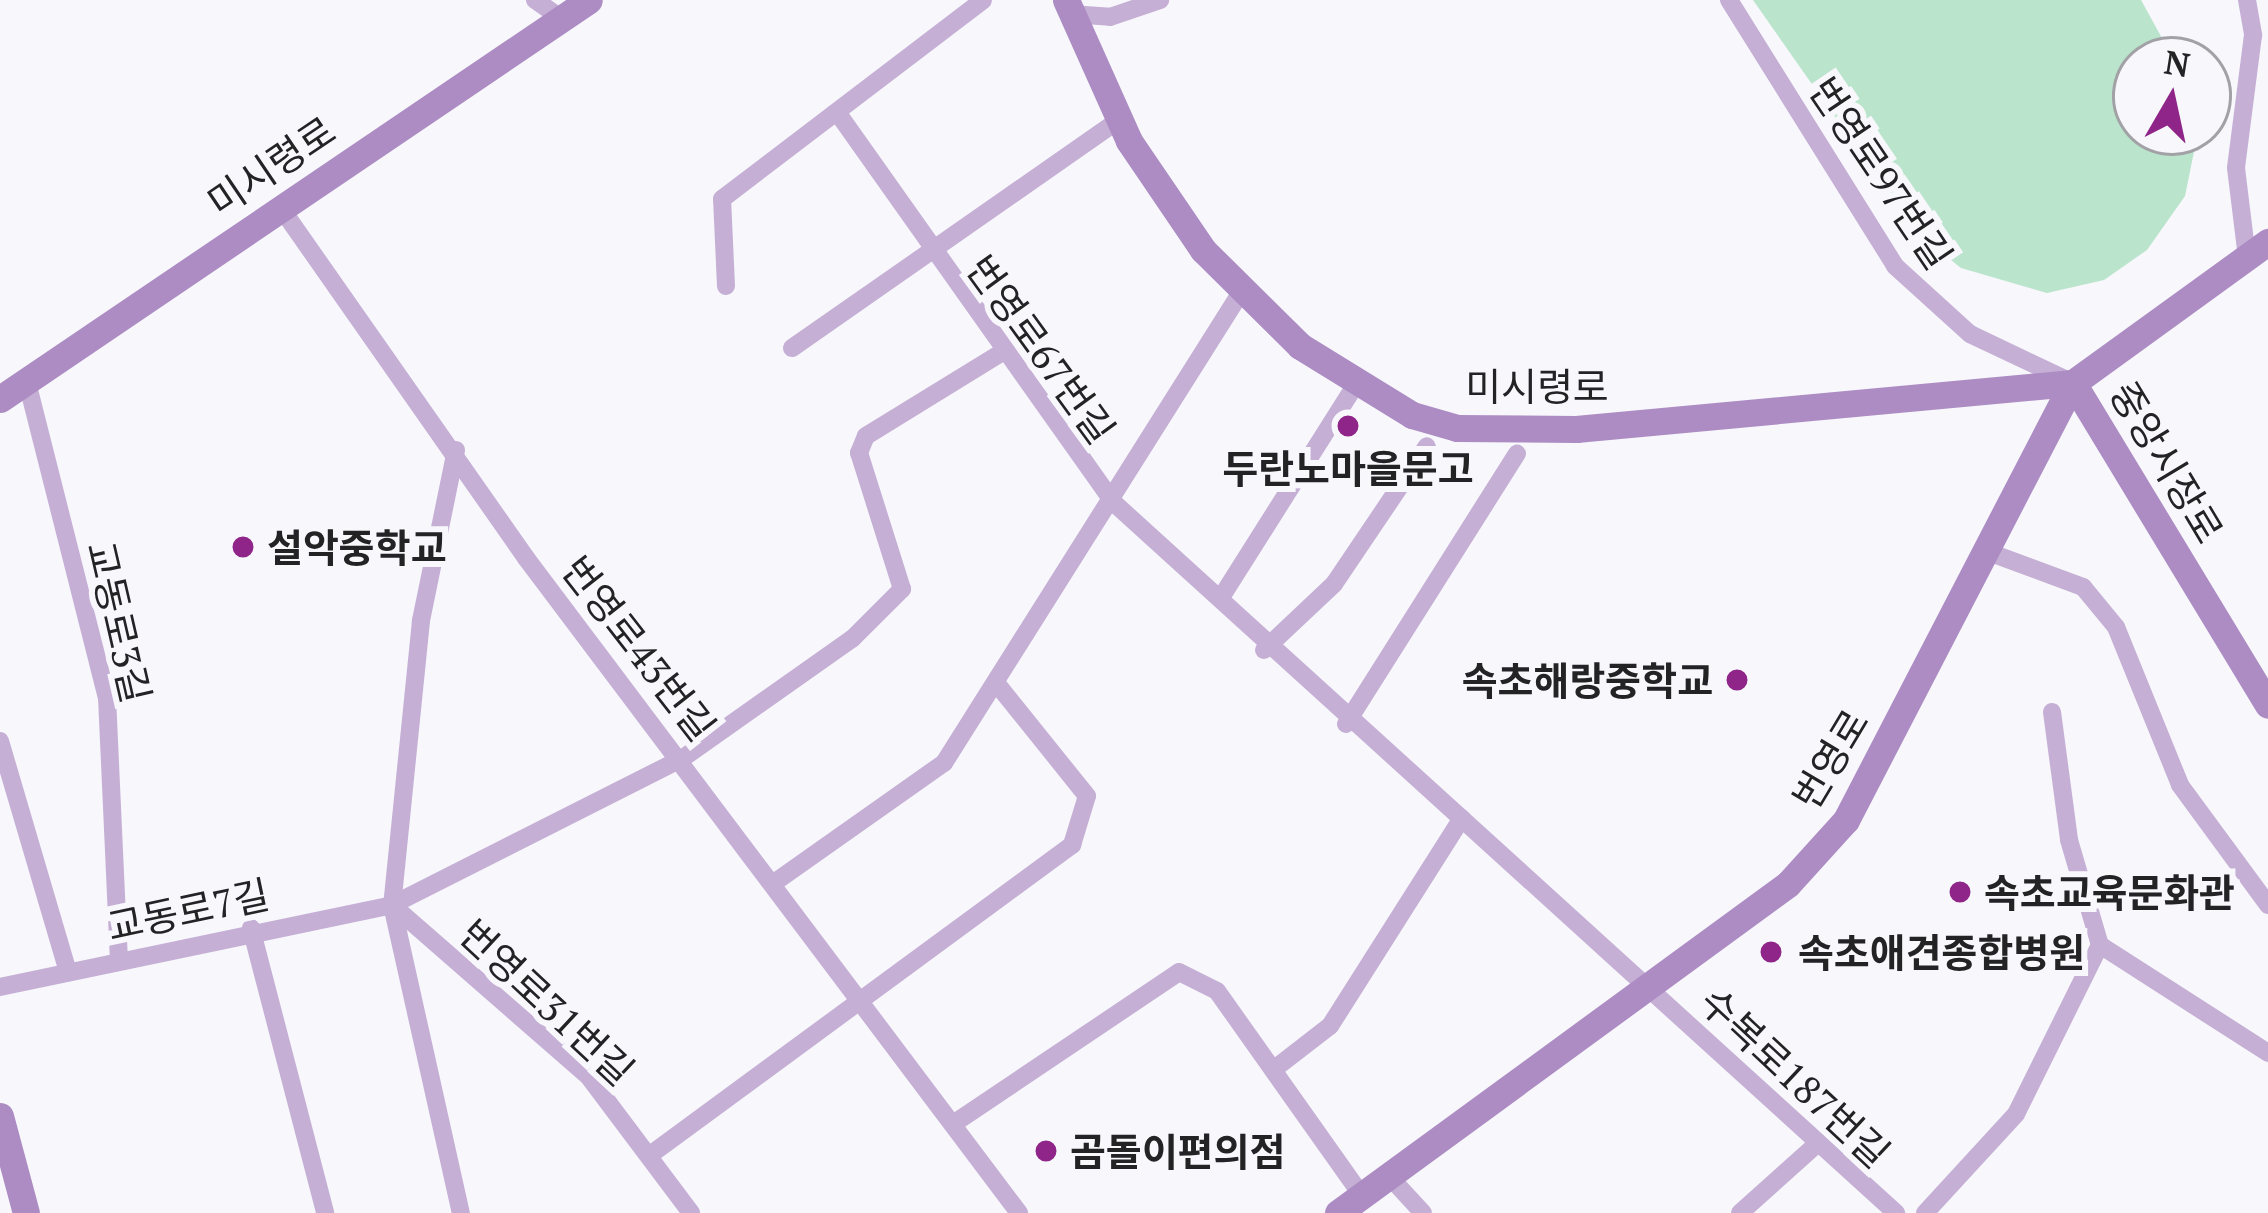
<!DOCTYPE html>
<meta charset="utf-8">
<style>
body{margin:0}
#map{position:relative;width:2268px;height:1213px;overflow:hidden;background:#f7f7fc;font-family:"PT Serif","Noto Sans KR",serif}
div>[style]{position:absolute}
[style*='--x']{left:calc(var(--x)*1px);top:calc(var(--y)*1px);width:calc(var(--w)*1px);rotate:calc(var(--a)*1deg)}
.green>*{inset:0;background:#bae4cb}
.street>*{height:18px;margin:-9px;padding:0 9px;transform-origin:9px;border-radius:9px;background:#c5afd5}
.secondary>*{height:27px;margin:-13.5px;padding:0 13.5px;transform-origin:13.5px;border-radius:13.5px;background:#ac8cc3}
.dots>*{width:33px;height:33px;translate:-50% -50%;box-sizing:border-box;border:6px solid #f7f7fc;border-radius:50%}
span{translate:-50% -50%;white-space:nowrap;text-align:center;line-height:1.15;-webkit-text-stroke:12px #f7f7fc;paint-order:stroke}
.street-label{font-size:39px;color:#232224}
.poi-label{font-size:39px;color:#232224;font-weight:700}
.left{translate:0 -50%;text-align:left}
.right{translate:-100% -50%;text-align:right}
.north{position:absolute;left:2112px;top:36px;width:120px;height:120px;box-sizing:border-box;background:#f7f7fc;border:3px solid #a2a2a6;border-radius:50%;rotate:9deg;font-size:33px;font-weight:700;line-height:48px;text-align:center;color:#232224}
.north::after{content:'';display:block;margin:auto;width:42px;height:54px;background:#8f2589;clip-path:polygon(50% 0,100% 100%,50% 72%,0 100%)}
</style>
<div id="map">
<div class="green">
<i style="clip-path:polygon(1753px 0,2141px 0,2174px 60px,2136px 60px,2136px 132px,2198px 132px,2185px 196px,2147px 250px,2104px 280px,2047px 293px,1961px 268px,1915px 231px)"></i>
</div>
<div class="street">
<i style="--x:535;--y:0;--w:32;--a:35"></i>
<i style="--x:1729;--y:0;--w:314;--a:58"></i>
<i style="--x:1895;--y:266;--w:101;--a:42.2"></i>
<i style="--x:1970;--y:334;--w:110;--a:25.4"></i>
<i style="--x:2247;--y:0;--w:36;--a:80"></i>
<i style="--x:2253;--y:35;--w:134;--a:97.3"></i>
<i style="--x:2236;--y:168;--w:90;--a:83"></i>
<i style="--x:1071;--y:14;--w:39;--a:4"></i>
<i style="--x:1110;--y:17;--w:53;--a:-18.8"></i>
<i style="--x:837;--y:112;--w:478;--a:54.7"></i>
<i style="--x:1113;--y:502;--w:1058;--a:42.24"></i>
<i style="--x:281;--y:208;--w:427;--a:55"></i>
<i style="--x:526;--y:558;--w:820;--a:53.03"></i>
<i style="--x:726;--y:286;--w:87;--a:-92.6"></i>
<i style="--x:722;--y:199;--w:328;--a:-37.3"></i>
<i style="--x:792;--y:348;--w:399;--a:-34.9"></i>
<i style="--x:26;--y:378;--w:329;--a:75.8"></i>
<i style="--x:107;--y:697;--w:260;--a:87.4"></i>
<i style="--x:456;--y:450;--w:175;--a:101.6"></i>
<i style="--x:421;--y:621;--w:285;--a:95.8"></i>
<i style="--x:392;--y:905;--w:316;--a:77.4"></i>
<i style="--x:1991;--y:553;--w:98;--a:20.3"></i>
<i style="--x:2083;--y:587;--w:52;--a:50.5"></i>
<i style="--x:2116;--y:627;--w:170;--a:67.9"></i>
<i style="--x:2180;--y:785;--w:149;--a:53.7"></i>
<i style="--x:1222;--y:596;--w:249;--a:-57.7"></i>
<i style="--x:1264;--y:650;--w:96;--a:-43.3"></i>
<i style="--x:1334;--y:584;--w:166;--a:-56"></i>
<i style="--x:2052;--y:712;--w:129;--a:82.4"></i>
<i style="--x:2069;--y:840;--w:109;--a:73.6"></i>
<i style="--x:2100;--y:945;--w:200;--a:32.7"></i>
<i style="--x:1346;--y:724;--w:320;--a:-57.7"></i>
<i style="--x:0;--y:741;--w:238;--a:73.6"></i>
<i style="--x:778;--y:880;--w:203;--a:-35.2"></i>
<i style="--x:944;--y:763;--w:560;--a:-57.76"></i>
<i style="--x:392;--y:905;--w:262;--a:41.1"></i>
<i style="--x:589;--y:1077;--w:170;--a:53.1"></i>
<i style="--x:251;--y:928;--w:294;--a:75.4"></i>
<i style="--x:0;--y:987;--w:400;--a:-11.8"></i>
<i style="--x:392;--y:905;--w:326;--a:-26.8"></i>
<i style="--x:683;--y:758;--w:207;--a:-35.2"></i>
<i style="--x:852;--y:639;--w:71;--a:-45"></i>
<i style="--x:902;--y:589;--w:143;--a:-107.5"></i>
<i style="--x:859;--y:453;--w:18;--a:-68"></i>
<i style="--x:866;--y:436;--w:162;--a:-31.6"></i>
<i style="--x:1273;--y:1070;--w:72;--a:-37.7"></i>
<i style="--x:1330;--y:1026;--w:246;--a:-57.6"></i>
<i style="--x:953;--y:1124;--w:272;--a:-33.9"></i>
<i style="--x:1179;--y:972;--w:42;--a:26.6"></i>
<i style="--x:1217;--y:991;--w:251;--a:54.7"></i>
<i style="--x:650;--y:1155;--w:524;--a:-36.3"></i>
<i style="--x:1072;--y:845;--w:51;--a:-73"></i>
<i style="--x:1087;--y:796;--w:145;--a:-128.8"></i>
<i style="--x:1389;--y:1176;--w:50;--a:47.4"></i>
<i style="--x:1740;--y:1213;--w:105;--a:-41.9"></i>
<i style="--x:1925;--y:1213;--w:134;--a:-47.4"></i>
<i style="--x:2016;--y:1114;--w:189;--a:-63.6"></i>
</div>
<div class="secondary">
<i style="--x:1066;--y:0;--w:154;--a:65.9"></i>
<i style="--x:1129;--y:141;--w:132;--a:55.8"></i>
<i style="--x:1203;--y:250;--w:136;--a:44.7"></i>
<i style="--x:1300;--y:346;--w:132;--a:31.6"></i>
<i style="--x:1412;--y:415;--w:47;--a:16.1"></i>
<i style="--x:1457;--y:428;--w:119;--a:0.5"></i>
<i style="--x:1576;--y:429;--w:499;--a:-5.3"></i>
<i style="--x:2073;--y:383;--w:376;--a:58.8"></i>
<i style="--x:0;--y:399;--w:711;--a:-34.11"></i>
<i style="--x:0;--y:1116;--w:100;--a:75"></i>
<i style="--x:1338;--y:1213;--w:557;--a:-36.17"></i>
<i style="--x:1788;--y:884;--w:86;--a:-47.8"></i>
<i style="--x:1846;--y:820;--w:492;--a:-62.6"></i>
<i style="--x:2073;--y:383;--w:241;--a:-35.9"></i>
</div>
<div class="dots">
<i style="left:1348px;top:426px;background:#8f2589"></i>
<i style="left:243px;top:547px;background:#8f2589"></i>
<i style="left:1737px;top:680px;background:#8f2589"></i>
<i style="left:1960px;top:892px;background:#8f2589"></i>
<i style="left:1771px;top:952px;background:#8f2589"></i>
<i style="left:1046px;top:1151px;background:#8f2589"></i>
</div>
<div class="street-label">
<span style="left:271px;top:166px;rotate:-34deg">미시령로</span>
<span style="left:1881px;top:173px;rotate:56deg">번영로97번길</span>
<span style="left:1041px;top:349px;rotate:54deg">번영로67번길</span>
<span style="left:1537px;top:386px">미시령로</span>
<span style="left:2167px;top:462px;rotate:59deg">중앙시장로</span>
<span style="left:119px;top:622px;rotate:77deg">교동로3길</span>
<span style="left:639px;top:648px;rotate:52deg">번영로43번길</span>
<span style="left:1830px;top:759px;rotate:-59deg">번영로</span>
<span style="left:188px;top:910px;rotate:-12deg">교동로7길</span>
<span style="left:547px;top:1002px;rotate:43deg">번영로31번길</span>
<span style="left:1795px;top:1077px;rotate:43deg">수복로187번길</span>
</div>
<div class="poi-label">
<span style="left:1348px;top:468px">두란노마을문고</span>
<span class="left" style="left:267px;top:547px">설악중학교</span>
<span class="right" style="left:1713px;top:680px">속초해랑중학교</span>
<span class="left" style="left:1984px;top:892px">속초교육문화관</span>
<span class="left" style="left:1798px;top:952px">속초애견종합병원</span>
<span class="left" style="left:1070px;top:1151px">곰돌이편의점</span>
</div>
<div class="north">N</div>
</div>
